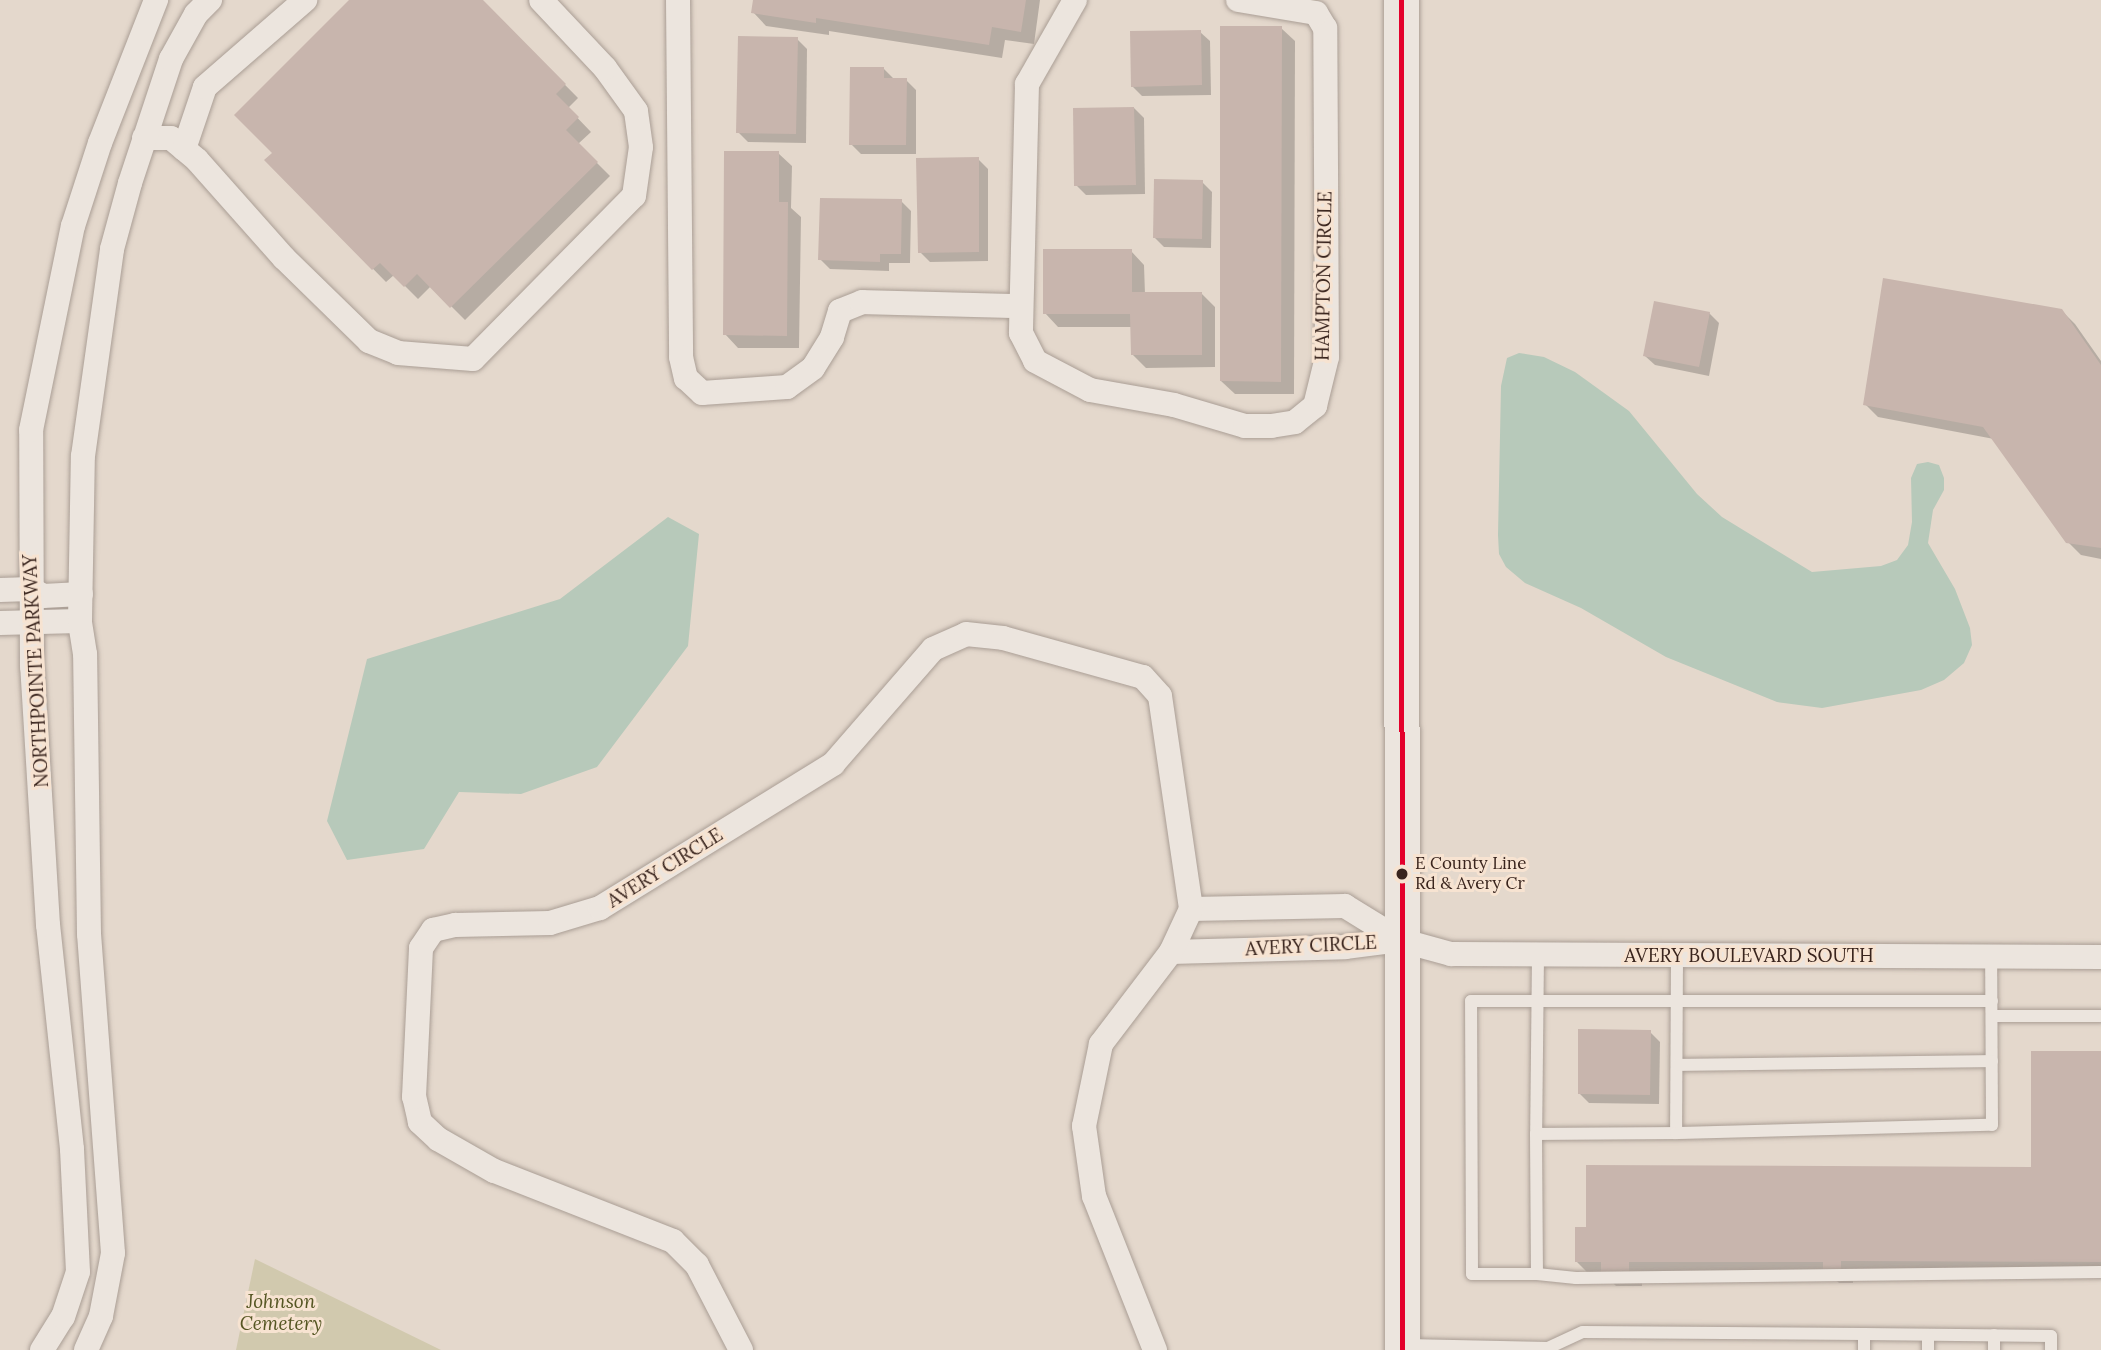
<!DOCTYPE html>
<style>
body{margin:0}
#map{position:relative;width:2101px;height:1350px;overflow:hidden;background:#e4d8cc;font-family:Lora,serif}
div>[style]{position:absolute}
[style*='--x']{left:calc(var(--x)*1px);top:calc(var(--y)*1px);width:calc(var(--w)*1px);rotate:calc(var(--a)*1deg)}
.cemetery>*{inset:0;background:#d1c9ae}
.water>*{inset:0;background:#b7c9ba}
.shadow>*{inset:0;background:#0003}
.building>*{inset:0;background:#c8b5ad}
.roads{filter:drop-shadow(0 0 2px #aa9e95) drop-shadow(0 0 2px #aa9e95)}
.service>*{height:12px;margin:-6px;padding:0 6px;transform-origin:6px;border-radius:6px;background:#ece5de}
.minor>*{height:24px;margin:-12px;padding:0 12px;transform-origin:12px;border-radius:12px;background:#ece5de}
.secondary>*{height:35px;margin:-17.5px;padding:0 17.5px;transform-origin:17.5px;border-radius:17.5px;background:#ece5de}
.bus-1>*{height:5px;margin:-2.5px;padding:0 2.5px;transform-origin:2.5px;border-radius:2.5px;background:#e4002b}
.dots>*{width:19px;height:19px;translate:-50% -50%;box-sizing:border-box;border:4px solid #f7e3d1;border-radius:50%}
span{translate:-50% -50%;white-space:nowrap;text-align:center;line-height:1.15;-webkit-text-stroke:6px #f7e3d1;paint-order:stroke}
.bus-label{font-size:17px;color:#39241d}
.left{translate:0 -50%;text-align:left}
.street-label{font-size:19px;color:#39241d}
.park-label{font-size:19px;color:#555623;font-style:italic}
</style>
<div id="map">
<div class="cemetery">
<i style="clip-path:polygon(255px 1259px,441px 1350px,236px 1350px)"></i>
</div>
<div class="water">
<i style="clip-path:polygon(1519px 353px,1544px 357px,1575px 372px,1629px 411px,1697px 494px,1722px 517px,1812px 572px,1881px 566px,1897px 560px,1908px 545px,1912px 522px,1911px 478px,1917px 464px,1928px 462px,1939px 465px,1944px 478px,1944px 490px,1933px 510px,1928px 543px,1955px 589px,1970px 628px,1972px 645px,1964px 663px,1944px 680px,1921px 690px,1822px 708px,1777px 702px,1666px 657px,1581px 608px,1525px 583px,1506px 567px,1499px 554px,1498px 535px,1501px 386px,1507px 358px)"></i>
<i style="clip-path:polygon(668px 517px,699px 534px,688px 646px,597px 767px,521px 794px,459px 792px,424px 849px,347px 860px,327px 821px,367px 659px,560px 599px)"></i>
</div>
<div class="shadow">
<i style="clip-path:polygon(352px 0,481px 0,578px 98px,568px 108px,591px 132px,578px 144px,610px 176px,465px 320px,431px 286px,418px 299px,394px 275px,386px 282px,266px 160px,274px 153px)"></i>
<i style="clip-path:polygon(755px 0,1040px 0,1034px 44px,1005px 40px,1002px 58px,829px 31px,829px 35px,766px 26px,753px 12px)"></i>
<i style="clip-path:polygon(1281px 28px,1295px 41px,1294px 394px,1235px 394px,1221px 381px)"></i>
<i style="clip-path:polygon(1200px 32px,1210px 41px,1211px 95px,1142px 96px,1132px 86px)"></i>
<i style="clip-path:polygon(797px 39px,807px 49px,806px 143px,748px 142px,738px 132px)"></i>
<i style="clip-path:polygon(884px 69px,894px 79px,906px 80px,916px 90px,916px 154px,861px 154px,851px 144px)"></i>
<i style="clip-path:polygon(1134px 108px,1144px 118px,1145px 194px,1086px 195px,1076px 185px)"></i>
<i style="clip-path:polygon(778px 153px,792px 166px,791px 208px,801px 217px,799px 348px,738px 348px,725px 334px)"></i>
<i style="clip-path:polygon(978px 159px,988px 169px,988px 261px,930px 262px,920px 252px)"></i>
<i style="clip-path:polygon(1202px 182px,1212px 192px,1211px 248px,1164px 247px,1154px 237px)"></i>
<i style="clip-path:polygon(901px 201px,911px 211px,910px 263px,889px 263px,889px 271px,830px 269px,820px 259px)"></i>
<i style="clip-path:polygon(1131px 251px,1144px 265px,1145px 294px,1201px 293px,1215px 307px,1215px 367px,1146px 368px,1132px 354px,1132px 327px,1058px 327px,1045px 313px)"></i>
<i style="clip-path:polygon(2061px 310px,2075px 324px,2101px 361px,2101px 559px,2081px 555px,2068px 542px,1994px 439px,1878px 417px,1865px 404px)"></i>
<i style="clip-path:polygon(1709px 313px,1719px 323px,1709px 376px,1655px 365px,1645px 356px)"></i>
<i style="clip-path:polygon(1650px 1032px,1660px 1042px,1659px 1104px,1589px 1103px,1579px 1093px)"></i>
<i style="clip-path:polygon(2101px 1053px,2101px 1274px,1853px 1273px,1853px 1283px,1839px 1283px,1831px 1275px,1642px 1274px,1642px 1286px,1616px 1286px,1605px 1275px,1590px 1275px,1577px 1262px,2032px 1168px)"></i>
</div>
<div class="building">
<i style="clip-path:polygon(349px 0,483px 0,566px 84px,556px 94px,579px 117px,566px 130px,598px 162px,450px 308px,417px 274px,404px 287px,380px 263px,372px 270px,264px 160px,272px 153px,234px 115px)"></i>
<i style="clip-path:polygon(753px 0,1026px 0,1021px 32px,992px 27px,989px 45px,816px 18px,816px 23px,751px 13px)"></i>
<i style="clip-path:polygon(1220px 26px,1282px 26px,1281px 382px,1220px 381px)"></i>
<i style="clip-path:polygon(1201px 30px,1202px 85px,1131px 87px,1130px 31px)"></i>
<i style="clip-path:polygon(738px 36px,798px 37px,796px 134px,736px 133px)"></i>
<i style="clip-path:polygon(850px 67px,884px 67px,884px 78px,907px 78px,906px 145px,849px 145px)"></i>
<i style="clip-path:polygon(1134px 107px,1136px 185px,1074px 186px,1073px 108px)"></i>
<i style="clip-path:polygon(724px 151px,779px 151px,779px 202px,788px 202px,787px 336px,723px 335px)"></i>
<i style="clip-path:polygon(979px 157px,979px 252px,918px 253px,916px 158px)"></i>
<i style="clip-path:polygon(1154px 179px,1203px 180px,1202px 239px,1153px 238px)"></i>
<i style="clip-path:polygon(820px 198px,902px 199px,901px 254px,880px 254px,880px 262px,818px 260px)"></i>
<i style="clip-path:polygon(1043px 249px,1132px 249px,1132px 292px,1202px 292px,1202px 355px,1131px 355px,1130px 314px,1043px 314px)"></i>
<i style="clip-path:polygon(1883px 278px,2062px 309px,2101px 365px,2101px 548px,2066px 543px,1983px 427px,1863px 405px)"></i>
<i style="clip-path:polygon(1654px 301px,1710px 312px,1699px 367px,1643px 356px)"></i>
<i style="clip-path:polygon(1578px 1029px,1651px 1030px,1650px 1095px,1578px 1094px)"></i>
<i style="clip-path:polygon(2031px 1051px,2101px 1051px,2101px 1262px,1841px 1261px,1841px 1270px,1823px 1270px,1823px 1262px,1629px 1262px,1629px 1273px,1601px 1273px,1601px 1262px,1575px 1262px,1575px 1227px,1586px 1227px,1586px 1165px,2031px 1167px)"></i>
</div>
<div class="roads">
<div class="service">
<i style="--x:1538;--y:955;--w:179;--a:90.6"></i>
<i style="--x:1536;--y:1134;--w:140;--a:-0.4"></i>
<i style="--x:1677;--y:956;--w:177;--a:90.3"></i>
<i style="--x:1676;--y:1133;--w:316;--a:-1.5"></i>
<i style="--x:1992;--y:1125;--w:168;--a:-90.3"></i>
<i style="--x:1992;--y:1016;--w:109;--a:0"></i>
<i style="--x:1677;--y:1065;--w:315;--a:-0.7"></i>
<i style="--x:1536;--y:1134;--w:140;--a:89.6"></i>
<i style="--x:1537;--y:1274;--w:65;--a:180"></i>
<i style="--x:1472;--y:1274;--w:273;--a:-90.2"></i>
<i style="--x:1471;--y:1001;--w:521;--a:0"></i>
<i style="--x:1537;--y:1274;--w:39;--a:6"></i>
<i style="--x:1576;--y:1278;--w:525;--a:-0.65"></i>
<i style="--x:1864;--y:1334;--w:187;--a:0.6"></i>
<i style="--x:2051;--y:1336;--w:14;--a:90"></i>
<i style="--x:1928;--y:1335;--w:15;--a:90"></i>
<i style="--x:1994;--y:1335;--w:15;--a:90"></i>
<i style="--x:1406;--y:1345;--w:142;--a:1.2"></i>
<i style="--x:1548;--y:1348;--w:38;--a:-25"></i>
<i style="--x:1583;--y:1332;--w:281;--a:0.4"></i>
<i style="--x:1864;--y:1334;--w:16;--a:90"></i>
</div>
<div class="minor">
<i style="--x:678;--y:0;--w:357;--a:89.5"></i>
<i style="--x:681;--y:357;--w:22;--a:77"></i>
<i style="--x:686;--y:378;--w:22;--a:43"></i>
<i style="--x:702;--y:393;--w:85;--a:-4"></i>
<i style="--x:787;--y:387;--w:32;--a:-36"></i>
<i style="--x:813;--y:368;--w:36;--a:-58"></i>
<i style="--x:832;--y:337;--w:27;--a:-73"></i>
<i style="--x:840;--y:311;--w:24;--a:-22"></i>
<i style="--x:862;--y:302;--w:157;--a:1.5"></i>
<i style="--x:1075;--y:0;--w:97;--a:119.7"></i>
<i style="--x:1027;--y:84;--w:249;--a:91.4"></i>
<i style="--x:1021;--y:333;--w:31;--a:63"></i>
<i style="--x:1035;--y:361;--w:62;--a:27.8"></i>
<i style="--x:1090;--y:390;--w:85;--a:10.1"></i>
<i style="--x:1174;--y:405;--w:74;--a:16.5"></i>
<i style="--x:1245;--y:426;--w:26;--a:0"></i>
<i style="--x:1271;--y:426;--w:24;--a:-9"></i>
<i style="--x:1295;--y:422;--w:26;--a:-39"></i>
<i style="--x:1315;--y:406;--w:50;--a:-76.2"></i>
<i style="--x:1327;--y:357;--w:329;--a:-90.3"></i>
<i style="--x:1325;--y:28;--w:17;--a:-121"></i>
<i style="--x:1316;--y:13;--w:79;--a:-170.5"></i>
<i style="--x:144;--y:138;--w:27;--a:0"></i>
<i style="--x:171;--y:138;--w:34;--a:40"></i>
<i style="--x:197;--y:160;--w:131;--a:48.4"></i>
<i style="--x:284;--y:258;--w:119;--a:44.3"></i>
<i style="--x:369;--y:341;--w:31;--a:22"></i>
<i style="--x:398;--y:353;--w:75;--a:4.6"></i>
<i style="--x:473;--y:359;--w:229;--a:-45.4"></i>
<i style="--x:634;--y:196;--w:49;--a:-81.9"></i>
<i style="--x:641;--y:147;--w:36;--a:-98"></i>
<i style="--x:636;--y:111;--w:53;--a:-125.8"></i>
<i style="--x:605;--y:68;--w:93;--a:-133.3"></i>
<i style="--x:184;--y:149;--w:65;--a:-71.3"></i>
<i style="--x:205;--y:87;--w:133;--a:-41"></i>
<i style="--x:0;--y:590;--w:31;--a:-2"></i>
<i style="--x:31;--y:589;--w:14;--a:30"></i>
<i style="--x:43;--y:596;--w:38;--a:-3"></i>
<i style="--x:0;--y:623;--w:80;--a:-1.4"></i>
<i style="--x:1400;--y:940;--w:53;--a:15.4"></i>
<i style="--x:1451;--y:954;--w:650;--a:0.26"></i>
<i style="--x:1171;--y:952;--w:174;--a:-1.6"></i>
<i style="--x:1345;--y:947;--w:55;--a:-7.3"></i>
<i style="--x:1400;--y:940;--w:65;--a:-148.3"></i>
<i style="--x:1345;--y:906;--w:154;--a:178.9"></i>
<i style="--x:42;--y:1350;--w:39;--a:-58"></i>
<i style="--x:63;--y:1317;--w:47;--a:-71.6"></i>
<i style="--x:78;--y:1272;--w:123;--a:-92.8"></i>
<i style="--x:72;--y:1149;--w:225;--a:-96.1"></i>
<i style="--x:48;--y:925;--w:258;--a:-93.5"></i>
<i style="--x:32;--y:667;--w:237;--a:-90.2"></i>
<i style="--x:31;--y:430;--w:208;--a:-78.4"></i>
<i style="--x:73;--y:226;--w:87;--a:-72"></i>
<i style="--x:100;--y:143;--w:154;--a:-68.6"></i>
<i style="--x:86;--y:1350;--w:37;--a:-66"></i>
<i style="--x:101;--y:1316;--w:64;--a:-79.2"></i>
<i style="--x:113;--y:1253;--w:320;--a:-94.3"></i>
<i style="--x:89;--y:934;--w:280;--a:-90.8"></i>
<i style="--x:85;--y:654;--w:33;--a:-99"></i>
<i style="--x:80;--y:621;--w:165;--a:-89"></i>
<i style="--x:83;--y:456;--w:209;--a:-82"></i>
<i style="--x:112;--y:249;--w:68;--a:-74.7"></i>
<i style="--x:130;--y:183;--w:131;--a:-71.7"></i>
<i style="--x:171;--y:59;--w:51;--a:-60.9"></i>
<i style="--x:196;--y:14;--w:20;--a:-45"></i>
<i style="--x:741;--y:1350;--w:96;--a:-117.4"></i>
<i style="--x:697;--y:1265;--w:34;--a:-135"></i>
<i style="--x:673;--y:1241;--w:192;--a:-158.6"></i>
<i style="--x:494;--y:1171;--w:64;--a:-150.3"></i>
<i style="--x:438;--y:1139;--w:25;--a:-137"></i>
<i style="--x:420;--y:1122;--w:26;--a:-103"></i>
<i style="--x:414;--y:1097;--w:149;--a:-87.3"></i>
<i style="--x:421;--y:948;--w:22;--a:-56"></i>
<i style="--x:433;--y:930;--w:23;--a:-13"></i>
<i style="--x:455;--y:925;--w:95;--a:-1.2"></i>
<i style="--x:550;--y:923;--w:52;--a:-16.7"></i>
<i style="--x:600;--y:908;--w:274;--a:-31.7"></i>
<i style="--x:833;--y:764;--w:152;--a:-49"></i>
<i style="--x:933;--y:649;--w:36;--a:-24"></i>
<i style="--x:966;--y:634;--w:37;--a:6"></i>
<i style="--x:1003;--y:638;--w:145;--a:15.6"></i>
<i style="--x:1143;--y:677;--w:25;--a:48"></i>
<i style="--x:1160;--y:696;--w:215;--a:81.7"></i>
<i style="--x:1191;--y:909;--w:47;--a:114.9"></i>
<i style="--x:1171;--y:952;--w:116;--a:127.3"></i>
<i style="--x:1101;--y:1044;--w:84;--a:101.7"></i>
<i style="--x:1084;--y:1126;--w:71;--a:81.9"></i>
<i style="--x:1094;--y:1196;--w:166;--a:68.4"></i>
</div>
<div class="secondary">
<i style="--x:1401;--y:0;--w:1350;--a:89.96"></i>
</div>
</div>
<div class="bus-1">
<i style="--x:1401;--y:0;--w:1350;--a:89.96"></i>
</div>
<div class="dots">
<i style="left:1402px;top:874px;background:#39241d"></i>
</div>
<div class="bus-label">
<span class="left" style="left:1415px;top:874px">E County Line<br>Rd &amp; Avery Cr</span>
</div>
<div class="street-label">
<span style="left:1324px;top:276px;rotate:-89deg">HAMPTON CIRCLE</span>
<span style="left:36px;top:671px;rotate:-93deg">NORTHPOINTE PARKWAY</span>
<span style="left:665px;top:868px;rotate:-32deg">AVERY CIRCLE</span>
<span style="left:1311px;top:946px;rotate:-3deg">AVERY CIRCLE</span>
<span style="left:1749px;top:956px">AVERY BOULEVARD SOUTH</span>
</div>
<div class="park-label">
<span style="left:281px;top:1313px">Johnson<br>Cemetery</span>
</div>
</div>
